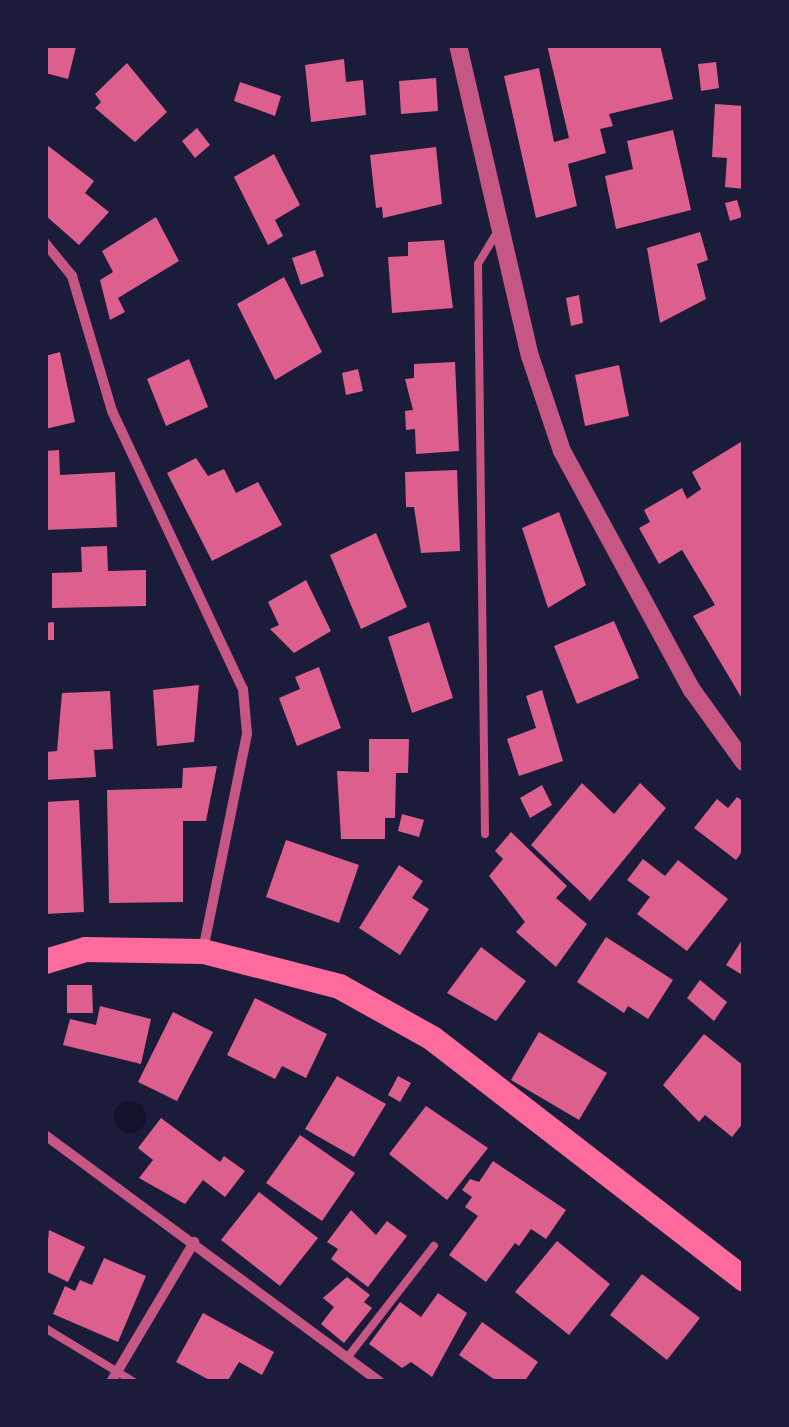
<!DOCTYPE html>
<style>
body{margin:0}
#map{position:relative;width:789px;height:1427px;overflow:hidden;background:#1b1b3a;font-family:Ubuntu,sans-serif}
div>[style]{position:absolute}
[style*='--x']{left:calc(var(--x)*1px);top:calc(var(--y)*1px);width:calc(var(--w)*1px);rotate:calc(var(--a)*1deg)}
.water>*{inset:0;background:#12122b}
.round{border-radius:50%}
.building>*{inset:0;background:#dd5f8e}
.service>*{height:8px;margin:-4px;padding:0 4px;transform-origin:4px;border-radius:4px;background:#c65784}
.minor>*{height:10px;margin:-5px;padding:0 5px;transform-origin:5px;border-radius:5px;background:#c65784}
.tertiary>*{height:18px;margin:-9px;padding:0 9px;transform-origin:9px;border-radius:9px;background:#c65784}
.primary>*{height:25px;margin:-12.5px;padding:0 12.5px;transform-origin:12.5px;border-radius:12.5px;background:#ff6b9d}
span{translate:-50% -50%;white-space:nowrap;text-align:center;line-height:1.15;-webkit-text-stroke:8px #1b1b3a;paint-order:stroke}
.frame{position:absolute;inset:0;border:48px solid #1b1b3a;pointer-events:none}
</style>
<div id="map">
<div class="water">
<i class="round" style="left:114px;top:1101px;width:32px;height:32px"></i>
</div>
<div class="building">
<i style="clip-path:polygon(45px 45px,87px 45px,76px 47px,68px 79px,45px 73px)"></i>
<i style="clip-path:polygon(547px 45px,660px 45px,673px 99px,609px 114px,613px 126px,600px 129px,606px 153px,568px 164px,577px 206px,536px 218px,504px 76px,539px 68px,554px 142px,569px 138px)"></i>
<i style="clip-path:polygon(344px 59px,346px 82px,363px 80px,366px 115px,311px 122px,305px 65px)"></i>
<i style="clip-path:polygon(716px 62px,719px 88px,701px 91px,698px 64px)"></i>
<i style="clip-path:polygon(127px 63px,167px 112px,135px 142px,95px 108px,101px 102px,95px 94px)"></i>
<i style="clip-path:polygon(436px 78px,438px 111px,401px 114px,399px 81px)"></i>
<i style="clip-path:polygon(240px 82px,281px 96px,275px 116px,234px 101px)"></i>
<i style="clip-path:polygon(715px 104px,744px 106px,744px 189px,725px 187px,727px 158px,712px 157px)"></i>
<i style="clip-path:polygon(197px 128px,210px 145px,195px 158px,182px 141px)"></i>
<i style="clip-path:polygon(673px 130px,691px 210px,616px 229px,605px 176px,633px 169px,627px 141px)"></i>
<i style="clip-path:polygon(47px 145px,94px 181px,85px 193px,109px 212px,79px 245px,45px 215px)"></i>
<i style="clip-path:polygon(436px 147px,442px 204px,383px 218px,382px 207px,376px 208px,370px 155px)"></i>
<i style="clip-path:polygon(274px 154px,300px 205px,275px 220px,283px 236px,268px 245px,234px 177px)"></i>
<i style="clip-path:polygon(737px 200px,742px 217px,730px 221px,725px 203px)"></i>
<i style="clip-path:polygon(156px 217px,179px 261px,118px 298px,125px 312px,110px 320px,100px 280px,113px 272px,102px 251px)"></i>
<i style="clip-path:polygon(700px 232px,708px 260px,697px 264px,706px 299px,660px 323px,647px 248px)"></i>
<i style="clip-path:polygon(444px 240px,453px 308px,392px 313px,388px 257px,408px 256px,408px 242px)"></i>
<i style="clip-path:polygon(315px 250px,324px 276px,301px 285px,292px 258px)"></i>
<i style="clip-path:polygon(284px 277px,322px 352px,275px 380px,237px 304px)"></i>
<i style="clip-path:polygon(579px 295px,583px 323px,571px 326px,566px 298px)"></i>
<i style="clip-path:polygon(60px 352px,75px 422px,45px 429px,45px 356px)"></i>
<i style="clip-path:polygon(189px 359px,208px 407px,166px 426px,147px 379px)"></i>
<i style="clip-path:polygon(455px 362px,459px 451px,416px 454px,415px 429px,406px 430px,405px 411px,413px 410px,405px 379px,414px 378px,414px 364px)"></i>
<i style="clip-path:polygon(619px 365px,629px 416px,585px 426px,575px 375px)"></i>
<i style="clip-path:polygon(358px 369px,363px 391px,346px 395px,342px 373px)"></i>
<i style="clip-path:polygon(744px 440px,744px 695px,741px 697px,693px 616px,715px 605px,682px 550px,659px 564px,639px 528px,650px 522px,644px 510px,682px 488px,687px 499px,701px 489px,692px 472px)"></i>
<i style="clip-path:polygon(59px 450px,60px 475px,115px 472px,117px 527px,45px 530px,45px 451px)"></i>
<i style="clip-path:polygon(196px 458px,208px 476px,224px 469px,236px 493px,258px 482px,282px 525px,212px 561px,167px 473px)"></i>
<i style="clip-path:polygon(457px 470px,460px 551px,421px 553px,414px 507px,406px 507px,405px 472px)"></i>
<i style="clip-path:polygon(559px 512px,586px 585px,548px 608px,522px 528px)"></i>
<i style="clip-path:polygon(376px 533px,407px 607px,361px 629px,330px 555px)"></i>
<i style="clip-path:polygon(107px 546px,108px 571px,146px 570px,146px 606px,52px 608px,52px 573px,82px 572px,81px 547px)"></i>
<i style="clip-path:polygon(306px 580px,331px 631px,294px 653px,270px 629px,279px 625px,268px 602px)"></i>
<i style="clip-path:polygon(614px 621px,639px 678px,577px 704px,554px 646px)"></i>
<i style="clip-path:polygon(54px 622px,54px 640px,45px 640px,45px 623px)"></i>
<i style="clip-path:polygon(429px 622px,453px 698px,412px 713px,388px 637px)"></i>
<i style="clip-path:polygon(319px 667px,341px 728px,297px 746px,279px 698px,300px 689px,295px 677px)"></i>
<i style="clip-path:polygon(199px 685px,194px 742px,157px 746px,153px 690px)"></i>
<i style="clip-path:polygon(542px 690px,563px 761px,519px 776px,507px 739px,536px 728px,526px 696px)"></i>
<i style="clip-path:polygon(110px 691px,113px 749px,94px 750px,96px 777px,45px 780px,45px 752px,57px 751px,62px 693px)"></i>
<i style="clip-path:polygon(369px 739px,409px 739px,408px 773px,396px 773px,395px 818px,385px 818px,385px 839px,341px 839px,337px 771px,369px 772px)"></i>
<i style="clip-path:polygon(217px 766px,206px 821px,183px 821px,183px 902px,109px 903px,107px 790px,182px 788px,183px 768px)"></i>
<i style="clip-path:polygon(582px 783px,614px 814px,640px 783px,666px 808px,590px 901px,531px 845px)"></i>
<i style="clip-path:polygon(542px 785px,552px 805px,530px 818px,520px 798px)"></i>
<i style="clip-path:polygon(737px 797px,744px 802px,744px 849px,736px 860px,694px 828px,717px 799px,728px 808px)"></i>
<i style="clip-path:polygon(79px 800px,84px 912px,45px 914px,45px 802px)"></i>
<i style="clip-path:polygon(402px 814px,424px 820px,419px 837px,398px 831px)"></i>
<i style="clip-path:polygon(511px 832px,567px 886px,556px 898px,587px 924px,556px 967px,516px 932px,525px 922px,489px 876px,503px 859px,495px 851px)"></i>
<i style="clip-path:polygon(286px 840px,359px 865px,339px 923px,266px 897px)"></i>
<i style="clip-path:polygon(643px 859px,665px 876px,678px 860px,728px 899px,687px 951px,637px 914px,650px 897px,627px 880px)"></i>
<i style="clip-path:polygon(399px 865px,423px 881px,412px 898px,429px 909px,400px 955px,359px 928px)"></i>
<i style="clip-path:polygon(606px 937px,673px 980px,648px 1019px,628px 1006px,624px 1013px,577px 982px)"></i>
<i style="clip-path:polygon(744px 937px,744px 976px,726px 965px)"></i>
<i style="clip-path:polygon(481px 947px,526px 981px,496px 1021px,447px 993px)"></i>
<i style="clip-path:polygon(700px 980px,727px 1002px,714px 1021px,687px 998px)"></i>
<i style="clip-path:polygon(67px 985px,92px 985px,93px 1013px,67px 1013px)"></i>
<i style="clip-path:polygon(255px 998px,327px 1034px,306px 1078px,282px 1066px,275px 1079px,227px 1055px)"></i>
<i style="clip-path:polygon(100px 1006px,151px 1019px,141px 1064px,63px 1045px,70px 1019px,96px 1025px)"></i>
<i style="clip-path:polygon(173px 1012px,213px 1032px,177px 1101px,138px 1082px)"></i>
<i style="clip-path:polygon(539px 1032px,607px 1073px,579px 1120px,511px 1080px)"></i>
<i style="clip-path:polygon(704px 1034px,744px 1066px,744px 1122px,732px 1137px,705px 1115px,699px 1122px,663px 1085px)"></i>
<i style="clip-path:polygon(337px 1076px,386px 1104px,354px 1157px,305px 1129px)"></i>
<i style="clip-path:polygon(398px 1076px,411px 1083px,400px 1102px,388px 1095px)"></i>
<i style="clip-path:polygon(426px 1106px,488px 1148px,447px 1200px,389px 1154px)"></i>
<i style="clip-path:polygon(161px 1118px,220px 1162px,224px 1156px,245px 1171px,225px 1197px,203px 1180px,185px 1204px,139px 1178px,153px 1160px,138px 1148px)"></i>
<i style="clip-path:polygon(300px 1135px,355px 1173px,322px 1221px,266px 1183px)"></i>
<i style="clip-path:polygon(493px 1161px,566px 1210px,546px 1239px,531px 1229px,519px 1246px,515px 1243px,486px 1282px,449px 1255px,478px 1216px,465px 1207px,472px 1197px,462px 1190px,470px 1179px,479px 1182px)"></i>
<i style="clip-path:polygon(259px 1192px,318px 1238px,280px 1286px,221px 1240px)"></i>
<i style="clip-path:polygon(351px 1210px,376px 1235px,387px 1221px,407px 1236px,368px 1287px,331px 1259px,338px 1249px,327px 1242px)"></i>
<i style="clip-path:polygon(49px 1230px,85px 1247px,68px 1282px,45px 1271px)"></i>
<i style="clip-path:polygon(557px 1241px,610px 1284px,569px 1335px,515px 1292px)"></i>
<i style="clip-path:polygon(104px 1258px,146px 1276px,118px 1342px,53px 1314px,65px 1286px,75px 1291px,80px 1280px,92px 1285px)"></i>
<i style="clip-path:polygon(642px 1274px,700px 1318px,667px 1360px,610px 1315px)"></i>
<i style="clip-path:polygon(347px 1277px,370px 1295px,364px 1302px,372px 1308px,344px 1343px,321px 1324px,334px 1307px,323px 1298px)"></i>
<i style="clip-path:polygon(438px 1293px,467px 1313px,432px 1377px,411px 1362px,402px 1368px,369px 1344px,400px 1302px,421px 1317px)"></i>
<i style="clip-path:polygon(203px 1313px,274px 1352px,262px 1375px,239px 1362px,227px 1382px,213px 1382px,176px 1362px)"></i>
<i style="clip-path:polygon(482px 1322px,538px 1362px,524px 1382px,498px 1382px,459px 1355px)"></i>
</div>
<div class="service">
<i style="--x:485;--y:834;--w:570;--a:-90.7"></i>
<i style="--x:478;--y:264;--w:37;--a:-59"></i>
<i style="--x:45;--y:1328;--w:104;--a:31.2"></i>
<i style="--x:347;--y:1358;--w:142;--a:-52.2"></i>
</div>
<div class="minor">
<i style="--x:45;--y:243;--w:43;--a:50.7"></i>
<i style="--x:72;--y:276;--w:141;--a:73.5"></i>
<i style="--x:112;--y:411;--w:307;--a:64.8"></i>
<i style="--x:243;--y:689;--w:45;--a:84.9"></i>
<i style="--x:247;--y:734;--w:220;--a:101.5"></i>
<i style="--x:45;--y:1135;--w:416;--a:36.4"></i>
<i style="--x:111;--y:1382;--w:163;--a:-59.3"></i>
</div>
<div class="tertiary">
<i style="--x:458;--y:45;--w:319;--a:77"></i>
<i style="--x:530;--y:356;--w:100;--a:71.4"></i>
<i style="--x:562;--y:451;--w:272;--a:61.5"></i>
<i style="--x:692;--y:690;--w:89;--a:54.2"></i>
</div>
<div class="primary">
<i style="--x:45;--y:961;--w:42;--a:-16.7"></i>
<i style="--x:85;--y:949;--w:118;--a:1"></i>
<i style="--x:203;--y:951;--w:140;--a:14.4"></i>
<i style="--x:339;--y:986;--w:107;--a:29.2"></i>
<i style="--x:432;--y:1038;--w:394;--a:37.7"></i>
</div>
<div class="frame"></div>
</div>
